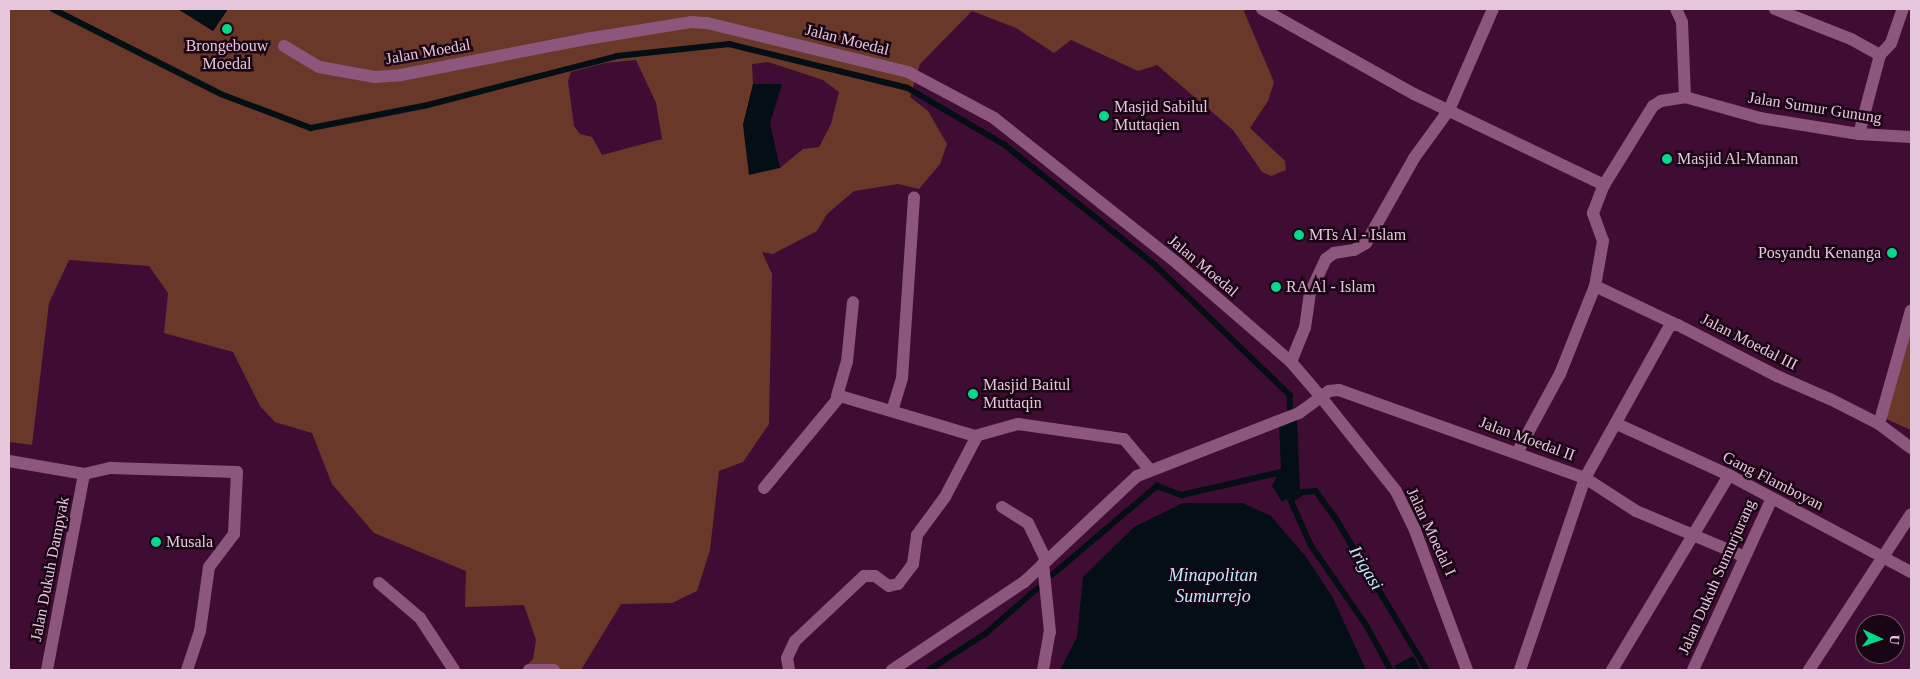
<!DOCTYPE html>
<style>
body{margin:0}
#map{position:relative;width:1920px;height:679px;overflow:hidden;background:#3f0d33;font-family:Georgia,serif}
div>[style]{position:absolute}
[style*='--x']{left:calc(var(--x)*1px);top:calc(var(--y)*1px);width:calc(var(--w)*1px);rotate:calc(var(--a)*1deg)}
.green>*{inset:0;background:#6a3828}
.water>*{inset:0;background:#030f14}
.stream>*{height:5.5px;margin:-2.75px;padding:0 2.75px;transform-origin:2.75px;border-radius:2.75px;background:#030f14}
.minor>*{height:12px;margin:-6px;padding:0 6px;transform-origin:6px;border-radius:6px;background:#8d567d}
.dots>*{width:14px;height:14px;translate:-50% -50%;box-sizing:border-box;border:2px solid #1a0514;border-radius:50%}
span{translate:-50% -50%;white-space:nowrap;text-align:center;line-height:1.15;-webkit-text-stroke:5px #1a0514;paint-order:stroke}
.street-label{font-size:16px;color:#e6c6db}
.poi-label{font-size:16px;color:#e6c6db}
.left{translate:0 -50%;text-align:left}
.right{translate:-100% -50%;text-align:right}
.water-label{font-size:18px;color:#baedfd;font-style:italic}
.frame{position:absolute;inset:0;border:10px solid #e6c6db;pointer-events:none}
.north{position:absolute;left:1855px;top:614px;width:50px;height:50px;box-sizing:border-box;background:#1a0514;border:1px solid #6c5264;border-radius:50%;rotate:93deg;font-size:14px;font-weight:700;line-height:20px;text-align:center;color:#e6c6db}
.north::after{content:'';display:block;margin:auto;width:18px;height:22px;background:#02d98b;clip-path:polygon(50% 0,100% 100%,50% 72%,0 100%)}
</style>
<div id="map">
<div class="green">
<i style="clip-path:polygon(evenodd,9px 9px,178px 9px,213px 31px,228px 9px,1243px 9px,1274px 82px,1268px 101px,1250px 128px,1285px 161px,1286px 170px,1271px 176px,1262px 172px,1233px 130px,1157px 65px,1138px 71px,1071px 40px,1054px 53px,1016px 28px,972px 11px,920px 64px,910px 97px,928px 111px,947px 144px,940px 164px,919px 189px,898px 184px,854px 191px,827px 214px,817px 231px,773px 254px,762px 252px,772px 274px,769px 424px,743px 462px,719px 471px,710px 550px,697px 591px,672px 603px,621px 604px,581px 670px,522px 670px,533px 659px,536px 640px,524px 605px,465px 607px,466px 571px,374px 533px,332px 484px,312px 433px,275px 422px,260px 406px,233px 352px,164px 333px,168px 293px,149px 266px,69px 260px,49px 303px,32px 445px,9px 442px,9px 9px,636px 60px,656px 103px,662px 139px,602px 155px,592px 137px,580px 134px,574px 126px,568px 81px,571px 72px,605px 63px,636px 60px,9px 9px,768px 62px,823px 80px,839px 92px,831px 124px,819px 147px,803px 149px,780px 168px,743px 125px,753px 84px,752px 64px,768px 62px)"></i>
<i style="clip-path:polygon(1911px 326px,1911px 430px,1884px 418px)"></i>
</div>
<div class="water">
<i style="clip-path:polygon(178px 9px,228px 9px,213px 31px)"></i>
<i style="clip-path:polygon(753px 84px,782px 84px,770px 123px,780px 168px,749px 175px,743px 125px)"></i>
<i style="clip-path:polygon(1297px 420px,1300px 490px,1282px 502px,1272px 486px,1281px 467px,1279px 425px)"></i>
<i style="clip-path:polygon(1183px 503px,1243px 503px,1271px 516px,1307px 558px,1333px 598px,1366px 670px,1060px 670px,1077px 637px,1083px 577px,1134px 527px)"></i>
<i style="clip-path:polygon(1413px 656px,1421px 670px,1396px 670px,1394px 666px)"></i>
</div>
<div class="stream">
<i style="--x:53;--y:9;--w:188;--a:26.8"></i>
<i style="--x:221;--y:94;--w:96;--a:20.7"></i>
<i style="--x:311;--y:128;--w:119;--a:-11.1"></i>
<i style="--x:428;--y:105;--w:195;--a:-14.5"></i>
<i style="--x:617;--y:56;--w:113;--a:-6.1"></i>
<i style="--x:729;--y:44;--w:184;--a:13.8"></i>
<i style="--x:908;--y:88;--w:113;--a:30.4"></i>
<i style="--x:1005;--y:145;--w:191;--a:38.6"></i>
<i style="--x:1154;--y:264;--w:189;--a:43.9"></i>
<i style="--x:1290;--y:395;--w:21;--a:87"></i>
<i style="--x:1291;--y:490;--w:10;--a:90"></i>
<i style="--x:1291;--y:500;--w:49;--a:66"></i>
<i style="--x:1311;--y:545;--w:98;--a:55.3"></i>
<i style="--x:1367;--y:626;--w:50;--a:61.4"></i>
<i style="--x:1291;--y:500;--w:14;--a:-34"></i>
<i style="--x:1303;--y:492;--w:13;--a:-4"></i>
<i style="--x:1316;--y:491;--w:36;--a:54"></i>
<i style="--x:1337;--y:520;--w:175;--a:59"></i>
<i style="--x:1052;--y:575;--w:138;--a:-40.3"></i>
<i style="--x:1157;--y:486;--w:27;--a:20"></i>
<i style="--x:1182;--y:495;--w:107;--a:-13"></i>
<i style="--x:929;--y:670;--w:67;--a:-32.7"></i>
<i style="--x:985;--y:634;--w:69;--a:-40.9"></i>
</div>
<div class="minor">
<i style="--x:1262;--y:9;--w:174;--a:29.2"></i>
<i style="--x:1414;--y:94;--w:211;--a:25.6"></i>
<i style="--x:1604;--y:185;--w:93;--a:-58.2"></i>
<i style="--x:1653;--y:106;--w:9;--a:-32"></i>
<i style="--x:1661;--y:101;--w:24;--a:-9"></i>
<i style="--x:1676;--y:9;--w:14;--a:65"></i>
<i style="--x:1682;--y:22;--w:75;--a:87.7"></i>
<i style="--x:1685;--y:97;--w:78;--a:15.6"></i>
<i style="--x:1760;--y:118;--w:100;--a:9.2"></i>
<i style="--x:1859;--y:134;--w:52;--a:3.3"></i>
<i style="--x:1775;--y:9;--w:82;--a:21.5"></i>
<i style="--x:1851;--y:39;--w:33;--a:29"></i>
<i style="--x:1880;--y:55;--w:82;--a:104.9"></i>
<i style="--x:284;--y:46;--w:41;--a:31"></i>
<i style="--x:319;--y:67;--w:57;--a:10.1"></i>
<i style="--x:375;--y:77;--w:26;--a:-4"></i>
<i style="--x:401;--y:75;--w:188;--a:-11"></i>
<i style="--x:586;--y:39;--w:106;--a:-9.2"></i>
<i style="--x:691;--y:22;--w:16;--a:4"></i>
<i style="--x:707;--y:23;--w:207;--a:13.7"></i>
<i style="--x:908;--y:72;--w:98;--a:28.1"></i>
<i style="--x:994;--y:118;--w:235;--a:38.4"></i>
<i style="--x:1178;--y:264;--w:150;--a:40.9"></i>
<i style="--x:1291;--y:362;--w:46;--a:49.4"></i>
<i style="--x:1321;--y:397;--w:27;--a:144"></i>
<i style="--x:1299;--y:413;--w:174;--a:158.7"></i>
<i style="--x:1137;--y:476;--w:155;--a:136.8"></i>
<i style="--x:1024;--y:582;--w:159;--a:146.3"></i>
<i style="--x:1880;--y:55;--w:16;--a:-47"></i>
<i style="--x:1891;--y:43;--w:36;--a:-71"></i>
<i style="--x:1595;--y:286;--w:89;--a:25.4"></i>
<i style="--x:1291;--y:362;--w:37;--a:-68"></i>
<i style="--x:1305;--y:328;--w:35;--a:-82"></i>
<i style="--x:1310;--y:293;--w:38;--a:-65"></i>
<i style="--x:1326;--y:259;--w:10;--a:-37"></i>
<i style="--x:1334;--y:253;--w:20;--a:-9"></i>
<i style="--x:1354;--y:250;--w:14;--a:-30"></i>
<i style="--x:1366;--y:243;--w:98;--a:-60.5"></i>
<i style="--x:1414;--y:158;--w:59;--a:-53.9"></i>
<i style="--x:1449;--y:110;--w:110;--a:-66.5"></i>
<i style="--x:837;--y:396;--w:35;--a:-74"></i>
<i style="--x:847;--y:362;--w:60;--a:-84.3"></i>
<i style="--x:892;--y:411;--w:34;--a:-73"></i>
<i style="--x:902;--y:378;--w:181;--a:-86.2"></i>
<i style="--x:1617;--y:424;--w:123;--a:24.5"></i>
<i style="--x:1729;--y:475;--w:206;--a:28.1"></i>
<i style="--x:1879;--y:424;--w:118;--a:-74.3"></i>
<i style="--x:1518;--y:451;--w:88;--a:-61.4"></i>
<i style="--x:1560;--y:374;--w:95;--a:-68.3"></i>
<i style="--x:1595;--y:286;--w:46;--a:-79.9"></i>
<i style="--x:1603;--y:241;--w:30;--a:-110"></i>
<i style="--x:1593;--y:213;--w:30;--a:-69"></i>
<i style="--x:9;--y:461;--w:76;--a:9.8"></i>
<i style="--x:84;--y:474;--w:28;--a:-13"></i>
<i style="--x:111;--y:468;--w:126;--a:1.8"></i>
<i style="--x:237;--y:472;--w:62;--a:92.8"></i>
<i style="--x:234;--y:534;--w:41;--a:127.1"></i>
<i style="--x:209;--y:567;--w:65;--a:98"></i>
<i style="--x:200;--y:631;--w:41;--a:108.4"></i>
<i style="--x:764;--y:488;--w:119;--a:-50.4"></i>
<i style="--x:840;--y:396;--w:141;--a:16.5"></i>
<i style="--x:975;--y:436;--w:45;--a:-15.6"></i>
<i style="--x:1018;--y:424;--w:107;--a:8.1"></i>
<i style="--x:1124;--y:439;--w:40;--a:50"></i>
<i style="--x:1002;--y:507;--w:31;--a:32"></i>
<i style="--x:1028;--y:523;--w:41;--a:64.1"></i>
<i style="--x:379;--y:583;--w:54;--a:40.5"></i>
<i style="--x:420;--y:618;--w:62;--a:56.8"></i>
<i style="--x:47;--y:670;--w:199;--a:-79.3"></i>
<i style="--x:529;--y:670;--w:25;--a:0"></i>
<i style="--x:789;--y:670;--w:12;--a:-99"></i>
<i style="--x:787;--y:658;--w:19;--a:-65"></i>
<i style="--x:795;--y:641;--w:95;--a:-43.3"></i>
<i style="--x:864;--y:576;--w:11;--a:0"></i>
<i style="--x:875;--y:576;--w:17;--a:36"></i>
<i style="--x:889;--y:586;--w:9;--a:-13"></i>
<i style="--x:898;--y:584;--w:25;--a:-53"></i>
<i style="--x:913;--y:564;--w:29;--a:-82"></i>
<i style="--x:917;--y:535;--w:47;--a:-53.6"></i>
<i style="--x:945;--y:497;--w:69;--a:-62.3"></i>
<i style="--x:1043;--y:670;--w:39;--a:-80"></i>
<i style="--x:1050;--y:632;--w:69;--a:-95.8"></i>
<i style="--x:1467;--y:670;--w:149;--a:-110.4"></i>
<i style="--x:1415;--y:530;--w:43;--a:-116"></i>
<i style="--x:1396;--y:491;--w:120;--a:-128.6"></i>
<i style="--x:1321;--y:397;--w:10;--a:-37"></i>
<i style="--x:1329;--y:391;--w:10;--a:-6"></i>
<i style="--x:1339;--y:390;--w:261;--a:19.7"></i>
<i style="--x:1585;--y:478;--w:61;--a:32.9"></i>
<i style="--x:1636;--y:511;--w:116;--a:22.8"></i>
<i style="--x:1520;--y:670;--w:203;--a:-71.3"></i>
<i style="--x:1585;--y:478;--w:175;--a:-60.9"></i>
<i style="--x:1670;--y:325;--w:8;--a:0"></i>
<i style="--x:1678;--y:325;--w:111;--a:27.3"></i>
<i style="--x:1777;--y:376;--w:58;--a:23.5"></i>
<i style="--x:1830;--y:399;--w:55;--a:27"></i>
<i style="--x:1879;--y:424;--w:40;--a:37"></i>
<i style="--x:1612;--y:670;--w:227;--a:-59"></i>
<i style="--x:1693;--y:670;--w:189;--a:-65.3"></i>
<i style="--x:1809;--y:670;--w:186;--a:-56.8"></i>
</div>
<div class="dots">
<i style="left:227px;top:29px;background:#02d98b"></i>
<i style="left:1104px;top:116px;background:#02d98b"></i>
<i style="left:1667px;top:159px;background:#02d98b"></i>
<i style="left:1299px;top:235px;background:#02d98b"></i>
<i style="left:1892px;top:253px;background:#02d98b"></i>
<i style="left:1276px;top:287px;background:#02d98b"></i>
<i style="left:973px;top:394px;background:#02d98b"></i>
<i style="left:156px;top:542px;background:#02d98b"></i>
</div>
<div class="street-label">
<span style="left:847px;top:40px;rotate:14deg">Jalan Moedal</span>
<span style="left:428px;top:52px;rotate:-10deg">Jalan Moedal</span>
<span style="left:1815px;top:108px;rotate:9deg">Jalan Sumur Gunung</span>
<span style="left:1203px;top:266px;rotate:40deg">Jalan Moedal</span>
<span style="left:1749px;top:342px;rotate:27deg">Jalan Moedal III</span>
<span style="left:1527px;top:439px;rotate:20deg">Jalan Moedal II</span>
<span style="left:1773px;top:481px;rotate:27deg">Gang Flamboyan</span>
<span style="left:1431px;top:532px;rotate:65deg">Jalan Moedal I</span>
<span style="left:50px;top:569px;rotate:-79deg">Jalan Dukuh Dampyak</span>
<span style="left:1717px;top:577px;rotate:-66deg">Jalan Dukuh Sumurjurang</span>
</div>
<div class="poi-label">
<span style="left:227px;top:55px">Brongebouw<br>Moedal</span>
<span class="left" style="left:1114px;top:116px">Masjid Sabilul<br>Muttaqien</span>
<span class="left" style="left:1677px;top:159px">Masjid Al-Mannan</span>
<span class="left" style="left:1309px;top:235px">MTs Al - Islam</span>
<span class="right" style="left:1881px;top:253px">Posyandu Kenanga</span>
<span class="left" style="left:1286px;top:287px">RA Al - Islam</span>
<span class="left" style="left:983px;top:394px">Masjid Baitul<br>Muttaqin</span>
<span class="left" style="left:166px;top:542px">Musala</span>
</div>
<div class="water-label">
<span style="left:1366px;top:568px;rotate:59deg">Irigasi</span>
<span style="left:1213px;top:586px">Minapolitan<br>Sumurrejo</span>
</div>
<div class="frame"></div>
<div class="north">U</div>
</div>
